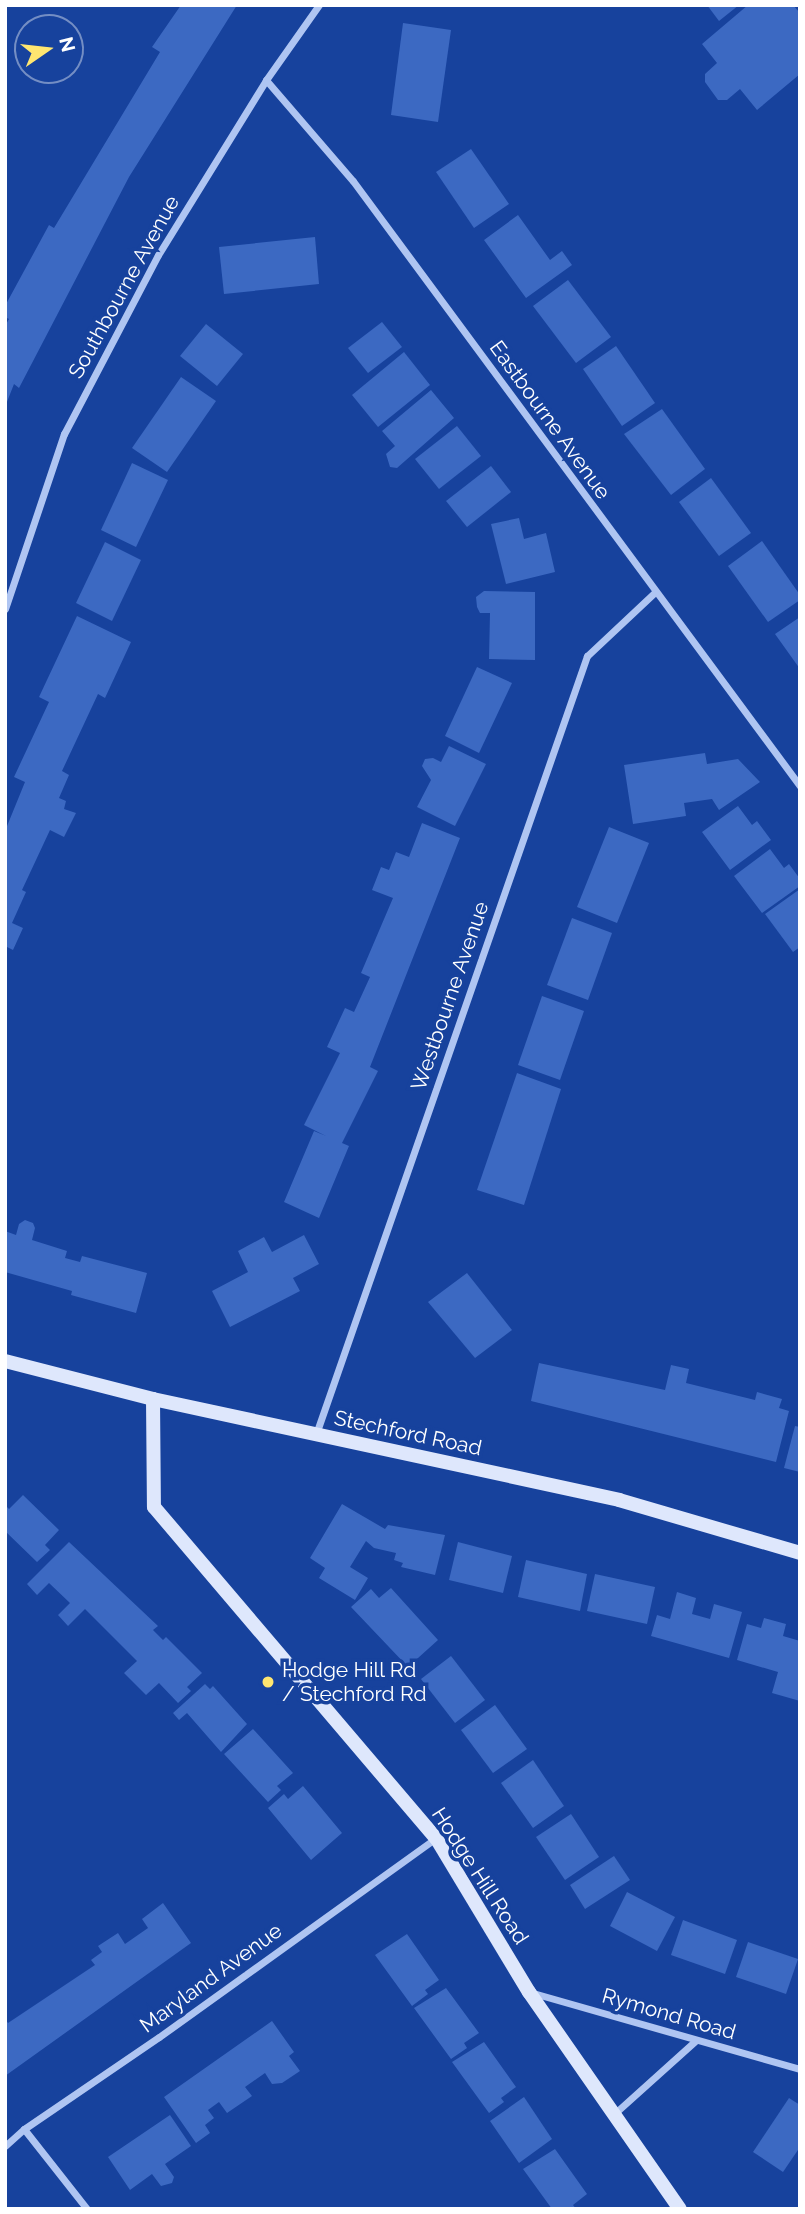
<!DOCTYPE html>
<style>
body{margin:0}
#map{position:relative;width:805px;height:2214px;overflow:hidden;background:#17429d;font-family:Raleway,sans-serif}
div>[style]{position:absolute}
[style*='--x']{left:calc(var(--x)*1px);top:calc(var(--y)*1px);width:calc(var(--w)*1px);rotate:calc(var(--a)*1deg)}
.building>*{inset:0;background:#3c69c2}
.street>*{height:7px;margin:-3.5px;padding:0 3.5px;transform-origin:3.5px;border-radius:3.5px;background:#afc5f2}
.secondary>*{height:14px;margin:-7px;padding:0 7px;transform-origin:7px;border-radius:7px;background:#dee7fc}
.dots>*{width:19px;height:19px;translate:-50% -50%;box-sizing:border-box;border:4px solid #17429d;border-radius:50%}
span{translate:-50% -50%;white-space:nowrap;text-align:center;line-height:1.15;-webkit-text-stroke:7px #17429d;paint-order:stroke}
.street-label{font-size:21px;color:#fff}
.poi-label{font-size:21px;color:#fff}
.left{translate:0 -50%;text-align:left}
.frame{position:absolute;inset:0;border:7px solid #fff;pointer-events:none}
.north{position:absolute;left:14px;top:14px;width:70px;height:70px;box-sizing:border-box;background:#17429d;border:2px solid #748ec4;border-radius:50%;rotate:76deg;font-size:19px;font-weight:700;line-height:28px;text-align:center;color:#fff}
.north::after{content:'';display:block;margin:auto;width:24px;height:32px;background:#ffe670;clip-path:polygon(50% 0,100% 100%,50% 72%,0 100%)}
</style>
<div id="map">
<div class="building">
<i style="clip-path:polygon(181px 5px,237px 5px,129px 177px,19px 388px,14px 384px,5px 407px,5px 326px,9px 319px,5px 317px,5px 306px,49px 225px,54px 228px,160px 52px,152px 47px)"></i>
<i style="clip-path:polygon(707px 5px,739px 5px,719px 21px)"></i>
<i style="clip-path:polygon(748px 5px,793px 5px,800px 13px,800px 74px,757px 110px,740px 89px,727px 100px,718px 100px,705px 82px,705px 74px,717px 63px,702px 44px)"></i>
<i style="clip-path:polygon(403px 23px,451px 30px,438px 122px,391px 115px)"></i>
<i style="clip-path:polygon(471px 149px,509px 204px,474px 228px,436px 172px)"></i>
<i style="clip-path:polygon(518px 215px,550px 260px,562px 251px,572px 265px,526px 298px,484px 240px)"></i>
<i style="clip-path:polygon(315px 237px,319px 284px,224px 294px,219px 247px)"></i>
<i style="clip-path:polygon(568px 280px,611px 337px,576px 363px,533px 306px)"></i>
<i style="clip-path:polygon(382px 322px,402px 347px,368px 373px,348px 348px)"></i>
<i style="clip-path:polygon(206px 324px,243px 354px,217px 386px,180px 356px)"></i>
<i style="clip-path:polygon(616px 346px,655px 403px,622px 426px,583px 369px)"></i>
<i style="clip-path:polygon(404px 352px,430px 385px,378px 427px,352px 395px)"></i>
<i style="clip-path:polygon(181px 377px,216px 401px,167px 472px,132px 448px)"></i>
<i style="clip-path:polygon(431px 390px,454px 418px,397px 468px,390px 467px,386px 454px,395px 446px,382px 431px)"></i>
<i style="clip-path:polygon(662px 409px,705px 469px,671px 495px,624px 434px)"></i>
<i style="clip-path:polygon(457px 426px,481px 456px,439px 489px,415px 459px)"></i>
<i style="clip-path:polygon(132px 463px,168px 480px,136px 547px,101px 530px)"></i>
<i style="clip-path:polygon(491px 466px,511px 492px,467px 527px,446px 501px)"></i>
<i style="clip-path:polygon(711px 478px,751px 533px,719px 556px,679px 502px)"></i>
<i style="clip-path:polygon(519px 518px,524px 539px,546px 533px,555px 572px,506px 584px,491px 524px)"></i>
<i style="clip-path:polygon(762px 541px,800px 595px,800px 600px,768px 622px,728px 566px)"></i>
<i style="clip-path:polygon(105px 542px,141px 560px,112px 621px,76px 603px)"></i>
<i style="clip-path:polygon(484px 591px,535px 592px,535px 660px,489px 659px,490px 613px,480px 613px,477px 607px,476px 597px)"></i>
<i style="clip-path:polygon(77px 616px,131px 642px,105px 698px,98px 694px,62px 771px,69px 775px,59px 798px,66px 801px,64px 809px,76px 813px,64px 837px,50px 830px,22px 890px,26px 892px,12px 923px,23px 928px,13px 950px,5px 946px,5px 831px,25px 782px,14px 777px,49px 702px,39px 697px)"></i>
<i style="clip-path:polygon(800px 617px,800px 669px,775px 634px)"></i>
<i style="clip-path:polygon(477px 667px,512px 683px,479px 753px,445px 736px)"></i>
<i style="clip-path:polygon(449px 746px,486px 764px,455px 826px,417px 807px,431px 780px,422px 766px,425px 759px,433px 758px,441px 762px)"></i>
<i style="clip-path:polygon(705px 753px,707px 764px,738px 759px,760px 782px,719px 810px,712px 799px,684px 803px,686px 816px,633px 824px,624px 765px)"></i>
<i style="clip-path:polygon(738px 806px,752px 825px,757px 821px,771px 840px,730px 870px,702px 832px)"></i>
<i style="clip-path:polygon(422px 823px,460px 838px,370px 1067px,378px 1071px,342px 1143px,349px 1146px,319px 1218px,284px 1202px,314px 1131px,326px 1136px,304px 1125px,340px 1053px,327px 1047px,345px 1008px,354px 1012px,370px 977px,361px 973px,393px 898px,372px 890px,381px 867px,389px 870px,396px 852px,409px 857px)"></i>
<i style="clip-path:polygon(609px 827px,649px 843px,617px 923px,577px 907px)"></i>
<i style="clip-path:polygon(770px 849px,784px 868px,789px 864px,800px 879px,800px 886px,762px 913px,734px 876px)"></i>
<i style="clip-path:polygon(800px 889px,800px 947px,793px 952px,765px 914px)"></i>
<i style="clip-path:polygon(572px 918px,612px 933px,588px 1000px,547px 985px)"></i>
<i style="clip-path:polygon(542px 996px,584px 1011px,560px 1080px,518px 1065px)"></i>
<i style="clip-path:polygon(517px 1073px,561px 1089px,524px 1205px,477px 1190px)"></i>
<i style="clip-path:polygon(25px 1220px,33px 1223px,35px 1228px,32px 1240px,67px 1251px,65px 1258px,80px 1262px,82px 1256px,147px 1273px,136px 1313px,71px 1295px,72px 1291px,5px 1272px,5px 1231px,16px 1235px,19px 1224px)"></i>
<i style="clip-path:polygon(304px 1235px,319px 1264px,293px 1278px,300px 1291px,230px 1327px,212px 1291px,248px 1272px,238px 1251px,264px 1237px,272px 1252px)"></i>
<i style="clip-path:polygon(467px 1273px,512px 1330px,475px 1358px,428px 1302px)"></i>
<i style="clip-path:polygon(539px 1363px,665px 1390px,671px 1365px,689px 1369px,686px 1383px,755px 1400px,757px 1392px,782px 1399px,779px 1408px,789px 1411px,776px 1462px,531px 1401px)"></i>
<i style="clip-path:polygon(795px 1426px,800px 1427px,800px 1472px,784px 1468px)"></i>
<i style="clip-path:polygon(23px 1495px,59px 1530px,45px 1545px,50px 1550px,37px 1562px,5px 1531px,5px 1505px,9px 1509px)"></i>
<i style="clip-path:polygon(342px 1504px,385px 1529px,388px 1525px,445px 1535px,435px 1575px,401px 1567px,403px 1563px,394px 1560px,396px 1553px,374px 1548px,366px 1541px,350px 1567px,368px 1578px,355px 1600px,319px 1578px,325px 1568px,310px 1558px)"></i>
<i style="clip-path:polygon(69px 1542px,158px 1626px,153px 1630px,163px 1640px,166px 1637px,202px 1673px,187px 1687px,191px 1691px,178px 1703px,159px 1683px,146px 1695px,124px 1673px,137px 1661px,85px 1609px,68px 1626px,58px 1615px,70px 1603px,49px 1583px,37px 1595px,27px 1584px)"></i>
<i style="clip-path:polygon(458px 1542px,512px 1556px,503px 1593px,449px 1580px)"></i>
<i style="clip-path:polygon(526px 1560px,587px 1574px,580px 1611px,518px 1597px)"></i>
<i style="clip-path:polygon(595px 1574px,655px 1587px,647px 1624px,587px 1611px)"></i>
<i style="clip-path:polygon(391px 1588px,438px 1640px,408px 1667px,351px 1607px,371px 1589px,379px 1598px)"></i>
<i style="clip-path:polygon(677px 1592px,696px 1598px,692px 1614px,710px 1619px,714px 1604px,742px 1612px,729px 1658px,651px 1636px,657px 1615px,670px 1619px)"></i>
<i style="clip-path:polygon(764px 1618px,786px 1624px,783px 1636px,800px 1641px,800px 1701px,772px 1693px,778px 1672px,737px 1660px,747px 1624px,761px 1628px)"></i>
<i style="clip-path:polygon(451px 1656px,485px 1700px,455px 1723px,421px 1679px)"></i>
<i style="clip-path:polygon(205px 1684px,210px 1689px,213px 1686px,247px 1724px,221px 1752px,187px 1713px,179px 1720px,173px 1713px)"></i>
<i style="clip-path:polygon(495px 1705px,527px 1749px,493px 1773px,461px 1730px)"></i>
<i style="clip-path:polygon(253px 1729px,293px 1773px,277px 1786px,281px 1790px,268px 1802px,224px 1754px)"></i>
<i style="clip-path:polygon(533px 1760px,564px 1806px,533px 1828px,501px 1783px)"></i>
<i style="clip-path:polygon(303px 1786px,342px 1833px,311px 1860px,268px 1808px,284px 1794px,288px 1799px)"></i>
<i style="clip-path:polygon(571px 1814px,599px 1857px,565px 1880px,536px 1837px)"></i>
<i style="clip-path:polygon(614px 1856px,630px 1880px,585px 1909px,570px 1885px)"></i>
<i style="clip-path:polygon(627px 1892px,675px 1917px,657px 1951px,610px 1926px)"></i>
<i style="clip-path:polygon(163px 1903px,191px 1943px,5px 2076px,5px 2019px,8px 2023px,95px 1965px,91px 1960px,102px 1952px,98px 1946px,118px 1933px,125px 1944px,148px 1928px,142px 1919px)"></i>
<i style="clip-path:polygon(683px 1920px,737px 1940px,725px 1974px,671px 1955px)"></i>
<i style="clip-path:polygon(407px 1934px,439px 1980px,425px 1990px,428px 1994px,412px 2006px,375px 1955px)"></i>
<i style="clip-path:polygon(748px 1942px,798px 1959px,786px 1994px,736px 1977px)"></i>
<i style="clip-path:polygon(446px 1988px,479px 2033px,464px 2043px,467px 2048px,451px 2059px,414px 2008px)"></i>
<i style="clip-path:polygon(272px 2021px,294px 2052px,289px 2056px,300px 2071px,282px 2083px,272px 2084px,265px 2073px,245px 2087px,252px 2096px,227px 2113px,219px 2102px,208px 2110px,214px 2118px,205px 2125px,210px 2133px,196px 2143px,164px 2097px)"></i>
<i style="clip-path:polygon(484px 2042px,516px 2087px,501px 2098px,504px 2102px,489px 2113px,452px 2062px)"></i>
<i style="clip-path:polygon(524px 2097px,552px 2139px,519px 2163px,490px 2121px)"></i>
<i style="clip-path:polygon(789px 2098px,800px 2105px,800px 2147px,783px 2172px,753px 2152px)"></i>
<i style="clip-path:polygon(170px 2115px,191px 2146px,165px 2164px,174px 2177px,172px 2183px,161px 2186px,152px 2174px,130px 2190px,108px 2157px)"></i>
<i style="clip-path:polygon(555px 2149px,587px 2194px,573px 2205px,576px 2209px,552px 2209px,523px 2169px)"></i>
</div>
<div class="street">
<i style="--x:266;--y:80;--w:133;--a:49.3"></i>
<i style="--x:353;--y:181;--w:752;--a:53.54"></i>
<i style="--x:5;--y:609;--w:185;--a:-71.4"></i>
<i style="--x:64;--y:434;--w:202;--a:-62.3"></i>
<i style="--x:158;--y:255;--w:206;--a:-58.3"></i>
<i style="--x:266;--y:80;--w:92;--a:-54.8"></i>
<i style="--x:316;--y:1434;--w:824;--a:-70.8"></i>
<i style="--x:587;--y:656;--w:92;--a:-43.2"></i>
<i style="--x:533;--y:1993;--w:278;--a:15.9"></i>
<i style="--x:614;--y:2114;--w:109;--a:-42"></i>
<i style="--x:24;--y:2129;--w:102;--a:51.8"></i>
<i style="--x:5;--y:2146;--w:25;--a:-42"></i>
<i style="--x:24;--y:2129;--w:163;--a:-34.3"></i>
<i style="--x:159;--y:2037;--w:341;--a:-35.7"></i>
</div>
<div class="secondary">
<i style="--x:5;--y:1361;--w:153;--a:14.4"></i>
<i style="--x:153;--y:1399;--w:477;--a:12.2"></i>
<i style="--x:619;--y:1500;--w:189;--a:16.3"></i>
<i style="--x:153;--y:1399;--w:108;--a:89.5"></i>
<i style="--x:154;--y:1507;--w:435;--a:49.6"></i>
<i style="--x:436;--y:1838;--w:180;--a:58.9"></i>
<i style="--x:529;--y:1992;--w:264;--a:55.2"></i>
</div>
<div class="dots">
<i style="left:268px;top:1682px;background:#ffe670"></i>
</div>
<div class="street-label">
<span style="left:124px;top:287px;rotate:-61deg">Southbourne Avenue</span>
<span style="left:550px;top:420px;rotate:54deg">Eastbourne Avenue</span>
<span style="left:450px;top:996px;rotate:-71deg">Westbourne Avenue</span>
<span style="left:408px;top:1433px;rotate:12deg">Stechford Road</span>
<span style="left:480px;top:1876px;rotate:57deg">Hodge Hill Road</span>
<span style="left:211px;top:1978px;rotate:-36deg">Maryland Avenue</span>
<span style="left:669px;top:2014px;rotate:16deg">Rymond Road</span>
</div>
<div class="poi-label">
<span class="left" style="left:282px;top:1682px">Hodge Hill Rd<br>/ Stechford Rd</span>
</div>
<div class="frame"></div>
<div class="north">N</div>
</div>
